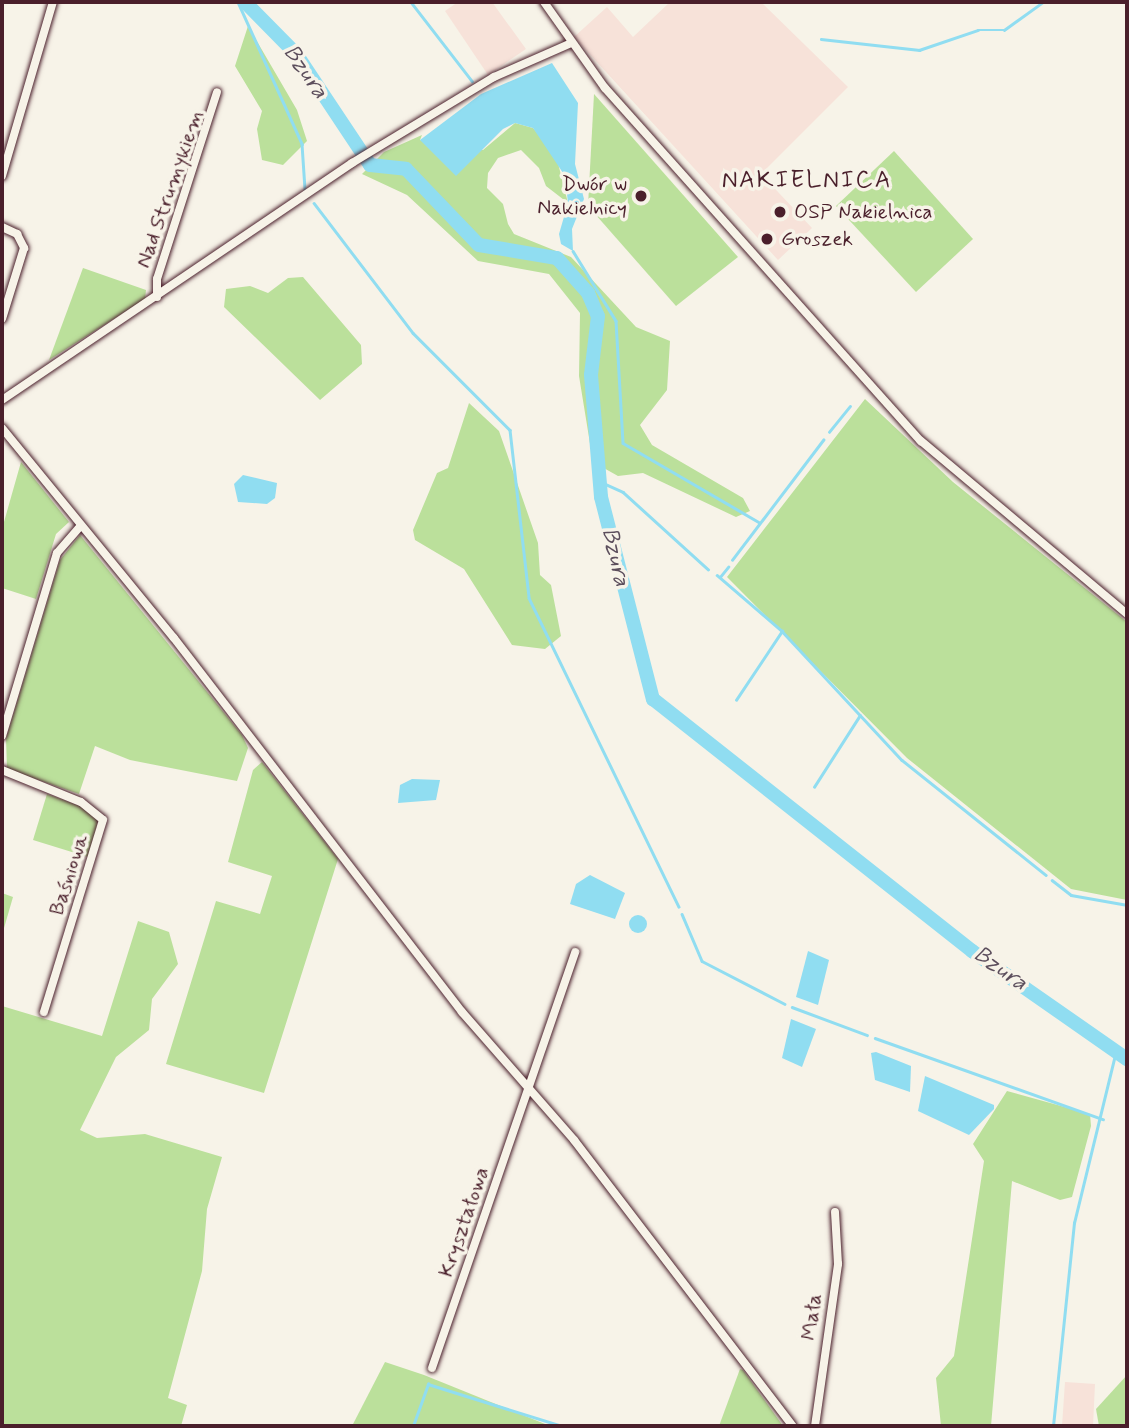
<!DOCTYPE html>
<meta charset="utf-8">
<style>
body{margin:0}
#map{position:relative;width:1129px;height:1428px;overflow:hidden;background:#f7f3e8;font-family:Mynerve,sans-serif}
div>[style]{position:absolute}
[style*='--x']{left:calc(var(--x)*1px);top:calc(var(--y)*1px);width:calc(var(--w)*1px);rotate:calc(var(--a)*1deg)}
.built>*{inset:0;background:#f7e2d9}
.green>*{inset:0;background:#bbe09b}
.water>*{inset:0;background:#90ddf1}
.round{border-radius:50%}
.stream>*{height:2.5px;margin:-1.25px;padding:0 1.25px;transform-origin:1.25px;border-radius:1.25px;background:#90ddf1}
.river>*{height:14px;margin:-7px;padding:0 7px;transform-origin:7px;border-radius:7px;background:#90ddf1}
.roads{filter:drop-shadow(0 0 2px #4a1f2b) drop-shadow(0 0 2px #4a1f2b)}
.minor>*{height:8px;margin:-4px;padding:0 4px;transform-origin:4px;border-radius:4px;background:#f7f3e8}
.dots>*{width:19px;height:19px;translate:-50% -50%;box-sizing:border-box;border:4px solid #f7f3e8;border-radius:50%}
span{translate:-50% -50%;white-space:nowrap;text-align:center;line-height:1.15;-webkit-text-stroke:7px #f7f3e8;paint-order:stroke}
.poi-label{font-size:21px;color:#4a1f2b}
.right{translate:-100% -50%;text-align:right}
.left{translate:0 -50%;text-align:left}
.street-label{font-size:21px;color:#4a1f2b}
.water-label{font-size:23px;color:#5c4e5c;font-style:italic}
.quarter-label{font-size:24px;color:#4a1f2b;letter-spacing:2px}
.frame{position:absolute;inset:0;border:4px solid #4a1f2b;pointer-events:none}
</style>
<div id="map">
<div class="built">
<i style="clip-path:polygon(458px 2px,492px 2px,526px 49px,488px 75px,445px 11px)"></i>
<i style="clip-path:polygon(670px 2px,761px 2px,848px 87px,761px 174px,812px 228px,778px 260px,574px 37px,607px 7px,633px 37px)"></i>
<i style="clip-path:polygon(1065px 1382px,1095px 1384px,1093px 1426px,1062px 1426px)"></i>
</div>
<div class="green">
<i style="clip-path:polygon(248px 26px,297px 110px,307px 141px,283px 165px,262px 160px,257px 129px,262px 111px,235px 66px)"></i>
<i style="clip-path:polygon(594px 94px,738px 257px,676px 306px,588px 206px)"></i>
<i style="clip-path:polygon(515px 123px,533px 128px,556px 155px,568px 203px,546px 186px,539px 168px,521px 150px,498px 158px,488px 173px,487px 188px,503px 204px,508px 224px,514px 234px,571px 257px,636px 327px,670px 341px,667px 390px,640px 425px,652px 445px,743px 498px,750px 511px,736px 517px,643px 473px,618px 476px,593px 462px,579px 376px,580px 313px,549px 274px,478px 261px,407px 195px,362px 174px,384px 152px,422px 135px,420px 140px,483px 150px)"></i>
<i style="clip-path:polygon(894px 151px,973px 239px,916px 292px,836px 206px)"></i>
<i style="clip-path:polygon(83px 268px,146px 290px,145px 299px,49px 360px)"></i>
<i style="clip-path:polygon(303px 277px,361px 345px,362px 364px,320px 400px,224px 307px,226px 289px,250px 286px,268px 293px,288px 278px)"></i>
<i style="clip-path:polygon(865px 399px,953px 482px,1127px 622px,1127px 900px,1071px 889px,907px 758px,727px 577px)"></i>
<i style="clip-path:polygon(469px 403px,499px 431px,538px 543px,540px 575px,551px 585px,561px 636px,545px 649px,512px 645px,464px 569px,415px 540px,413px 530px,437px 473px,448px 468px)"></i>
<i style="clip-path:polygon(21px 462px,69px 522px,56px 534px,36px 599px,2px 588px,2px 529px)"></i>
<i style="clip-path:polygon(80px 535px,242px 735px,248px 748px,237px 781px,130px 760px,95px 746px,79px 794px,7px 769px,6px 739px,60px 560px)"></i>
<i style="clip-path:polygon(262px 762px,338px 859px,264px 1093px,166px 1064px,216px 901px,260px 914px,272px 876px,228px 862px,253px 770px)"></i>
<i style="clip-path:polygon(47px 794px,88px 809px,98px 821px,88px 857px,33px 840px)"></i>
<i style="clip-path:polygon(2px 893px,13px 897px,2px 935px)"></i>
<i style="clip-path:polygon(138px 921px,169px 932px,178px 964px,152px 999px,149px 1030px,116px 1057px,80px 1130px,97px 1138px,145px 1134px,222px 1157px,207px 1209px,202px 1271px,168px 1398px,187px 1405px,181px 1426px,2px 1426px,2px 1006px,102px 1036px)"></i>
<i style="clip-path:polygon(1007px 1091px,1090px 1114px,1091px 1126px,1072px 1197px,1060px 1200px,1012px 1181px,991px 1426px,941px 1426px,936px 1378px,954px 1356px,984px 1161px,973px 1144px)"></i>
<i style="clip-path:polygon(385px 1362px,424px 1375px,550px 1426px,352px 1426px)"></i>
<i style="clip-path:polygon(740px 1369px,743px 1370px,783px 1426px,719px 1426px)"></i>
<i style="clip-path:polygon(1127px 1375px,1127px 1426px,1099px 1426px,1096px 1409px)"></i>
</div>
<div class="water">
<i style="clip-path:polygon(552px 63px,578px 103px,575px 164px,584px 199px,572px 229px,573px 251px,561px 244px,559px 234px,568px 203px,565px 176px,533px 128px,515px 123px,503px 129px,456px 176px,420px 140px,481px 94px)"></i>
<i style="clip-path:polygon(243px 475px,277px 483px,275px 498px,267px 504px,238px 502px,234px 484px)"></i>
<i style="clip-path:polygon(412px 779px,440px 780px,436px 800px,398px 803px,400px 785px)"></i>
<i style="clip-path:polygon(590px 875px,625px 893px,615px 919px,570px 904px,576px 884px)"></i>
<i class="round" style="left:629px;top:915px;width:18px;height:18px"></i>
<i style="clip-path:polygon(808px 951px,829px 960px,818px 1005px,796px 997px)"></i>
<i style="clip-path:polygon(791px 1019px,816px 1029px,802px 1067px,782px 1058px)"></i>
<i style="clip-path:polygon(876px 1052px,911px 1066px,910px 1092px,875px 1080px,871px 1053px)"></i>
<i style="clip-path:polygon(925px 1076px,994px 1105px,994px 1109px,969px 1135px,918px 1111px)"></i>
</div>
<div class="stream">
<i style="--x:238;--y:2;--w:156;--a:65.7"></i>
<i style="--x:302;--y:144;--w:45;--a:86.2"></i>
<i style="--x:411;--y:2;--w:100;--a:52.3"></i>
<i style="--x:821;--y:39;--w:99;--a:6.4"></i>
<i style="--x:919;--y:50;--w:62;--a:-18.7"></i>
<i style="--x:978;--y:30;--w:26;--a:0"></i>
<i style="--x:1004;--y:30;--w:48;--a:-35.7"></i>
<i style="--x:314;--y:203;--w:163;--a:52.7"></i>
<i style="--x:413;--y:333;--w:137;--a:45"></i>
<i style="--x:510;--y:430;--w:169;--a:83.5"></i>
<i style="--x:529;--y:598;--w:343;--a:64.1"></i>
<i style="--x:573;--y:251;--w:82;--a:58.4"></i>
<i style="--x:616;--y:321;--w:122;--a:86.7"></i>
<i style="--x:623;--y:443;--w:157;--a:30.2"></i>
<i style="--x:829;--y:432;--w:33;--a:-51"></i>
<i style="--x:603;--y:483;--w:22;--a:24"></i>
<i style="--x:623;--y:492;--w:115;--a:42.2"></i>
<i style="--x:732;--y:560;--w:151;--a:-52.8"></i>
<i style="--x:717;--y:575;--w:86;--a:40.7"></i>
<i style="--x:782;--y:631;--w:176;--a:47.1"></i>
<i style="--x:902;--y:760;--w:184;--a:38.6"></i>
<i style="--x:720;--y:577;--w:13;--a:-51"></i>
<i style="--x:736;--y:700;--w:83;--a:-56.3"></i>
<i style="--x:814;--y:787;--w:85;--a:-57.4"></i>
<i style="--x:1052;--y:880;--w:24;--a:38"></i>
<i style="--x:1071;--y:895;--w:57;--a:10.1"></i>
<i style="--x:682;--y:914;--w:51;--a:66.9"></i>
<i style="--x:702;--y:961;--w:93;--a:27.4"></i>
<i style="--x:792;--y:1007;--w:80;--a:20.5"></i>
<i style="--x:875;--y:1038;--w:242;--a:19.6"></i>
<i style="--x:413;--y:1426;--w:45;--a:-70.3"></i>
<i style="--x:428;--y:1384;--w:140;--a:17.4"></i>
<i style="--x:1053;--y:1426;--w:204;--a:-84.1"></i>
<i style="--x:1074;--y:1223;--w:177;--a:-76.3"></i>
</div>
<div class="river">
<i style="--x:245;--y:2;--w:74;--a:45.5"></i>
<i style="--x:297;--y:55;--w:132;--a:56.4"></i>
<i style="--x:370;--y:165;--w:36;--a:6"></i>
<i style="--x:406;--y:169;--w:105;--a:46.2"></i>
<i style="--x:479;--y:245;--w:79;--a:9.5"></i>
<i style="--x:557;--y:258;--w:47;--a:48.5"></i>
<i style="--x:588;--y:293;--w:25;--a:67"></i>
<i style="--x:598;--y:316;--w:59;--a:96.8"></i>
<i style="--x:591;--y:375;--w:122;--a:85.3"></i>
<i style="--x:601;--y:497;--w:209;--a:75.6"></i>
<i style="--x:653;--y:699;--w:407;--a:38.3"></i>
<i style="--x:972;--y:951;--w:189;--a:34.9"></i>
</div>
<div class="roads">
<div class="minor">
<i style="--x:544;--y:2;--w:105;--a:54.7"></i>
<i style="--x:605;--y:88;--w:474;--a:48.2"></i>
<i style="--x:921;--y:441;--w:269;--a:40"></i>
<i style="--x:2;--y:176;--w:181;--a:-73.7"></i>
<i style="--x:2;--y:227;--w:17;--a:25"></i>
<i style="--x:17;--y:234;--w:16;--a:63"></i>
<i style="--x:24;--y:248;--w:74;--a:107.2"></i>
<i style="--x:157;--y:297;--w:18;--a:-90"></i>
<i style="--x:157;--y:279;--w:196;--a:-72.2"></i>
<i style="--x:2;--y:400;--w:423;--a:-34.1"></i>
<i style="--x:352;--y:163;--w:166;--a:-31.2"></i>
<i style="--x:494;--y:77;--w:82;--a:-23.7"></i>
<i style="--x:2;--y:428;--w:271;--a:50.7"></i>
<i style="--x:174;--y:638;--w:472;--a:52.4"></i>
<i style="--x:462;--y:1012;--w:170;--a:48.8"></i>
<i style="--x:574;--y:1140;--w:360;--a:52.6"></i>
<i style="--x:2;--y:736;--w:191;--a:-73.3"></i>
<i style="--x:57;--y:553;--w:35;--a:-49"></i>
<i style="--x:2;--y:770;--w:85;--a:22.1"></i>
<i style="--x:81;--y:802;--w:28;--a:39"></i>
<i style="--x:103;--y:820;--w:201;--a:107.1"></i>
<i style="--x:432;--y:1368;--w:440;--a:-71"></i>
<i style="--x:815;--y:1426;--w:164;--a:-81.9"></i>
<i style="--x:838;--y:1264;--w:52;--a:-93.3"></i>
</div>
</div>
<div class="dots">
<i style="left:641px;top:196px;background:#4a1f2b"></i>
<i style="left:780px;top:212px;background:#4a1f2b"></i>
<i style="left:767px;top:239px;background:#4a1f2b"></i>
</div>
<div class="poi-label">
<span class="right" style="left:627px;top:196px">Dwór w<br>Nakielnicy</span>
<span class="left" style="left:794px;top:212px">OSP Nakielnica</span>
<span class="left" style="left:781px;top:239px">Groszek</span>
</div>
<div class="street-label">
<span style="left:170px;top:189px;rotate:-71deg">Nad Strumykiem</span>
<span style="left:69px;top:875px;rotate:-72deg">Baśniowa</span>
<span style="left:464px;top:1222px;rotate:-71deg">Kryształowa</span>
<span style="left:812px;top:1317px;rotate:-82deg">Mała</span>
</div>
<div class="water-label">
<span style="left:305px;top:72px;rotate:55deg">Bzura</span>
<span style="left:615px;top:557px;rotate:77deg">Bzura</span>
<span style="left:1000px;top:969px;rotate:35deg">Bzura</span>
</div>
<div class="quarter-label">
<span style="left:807px;top:181px">NAKIELNICA</span>
</div>
<div class="frame"></div>
</div>
